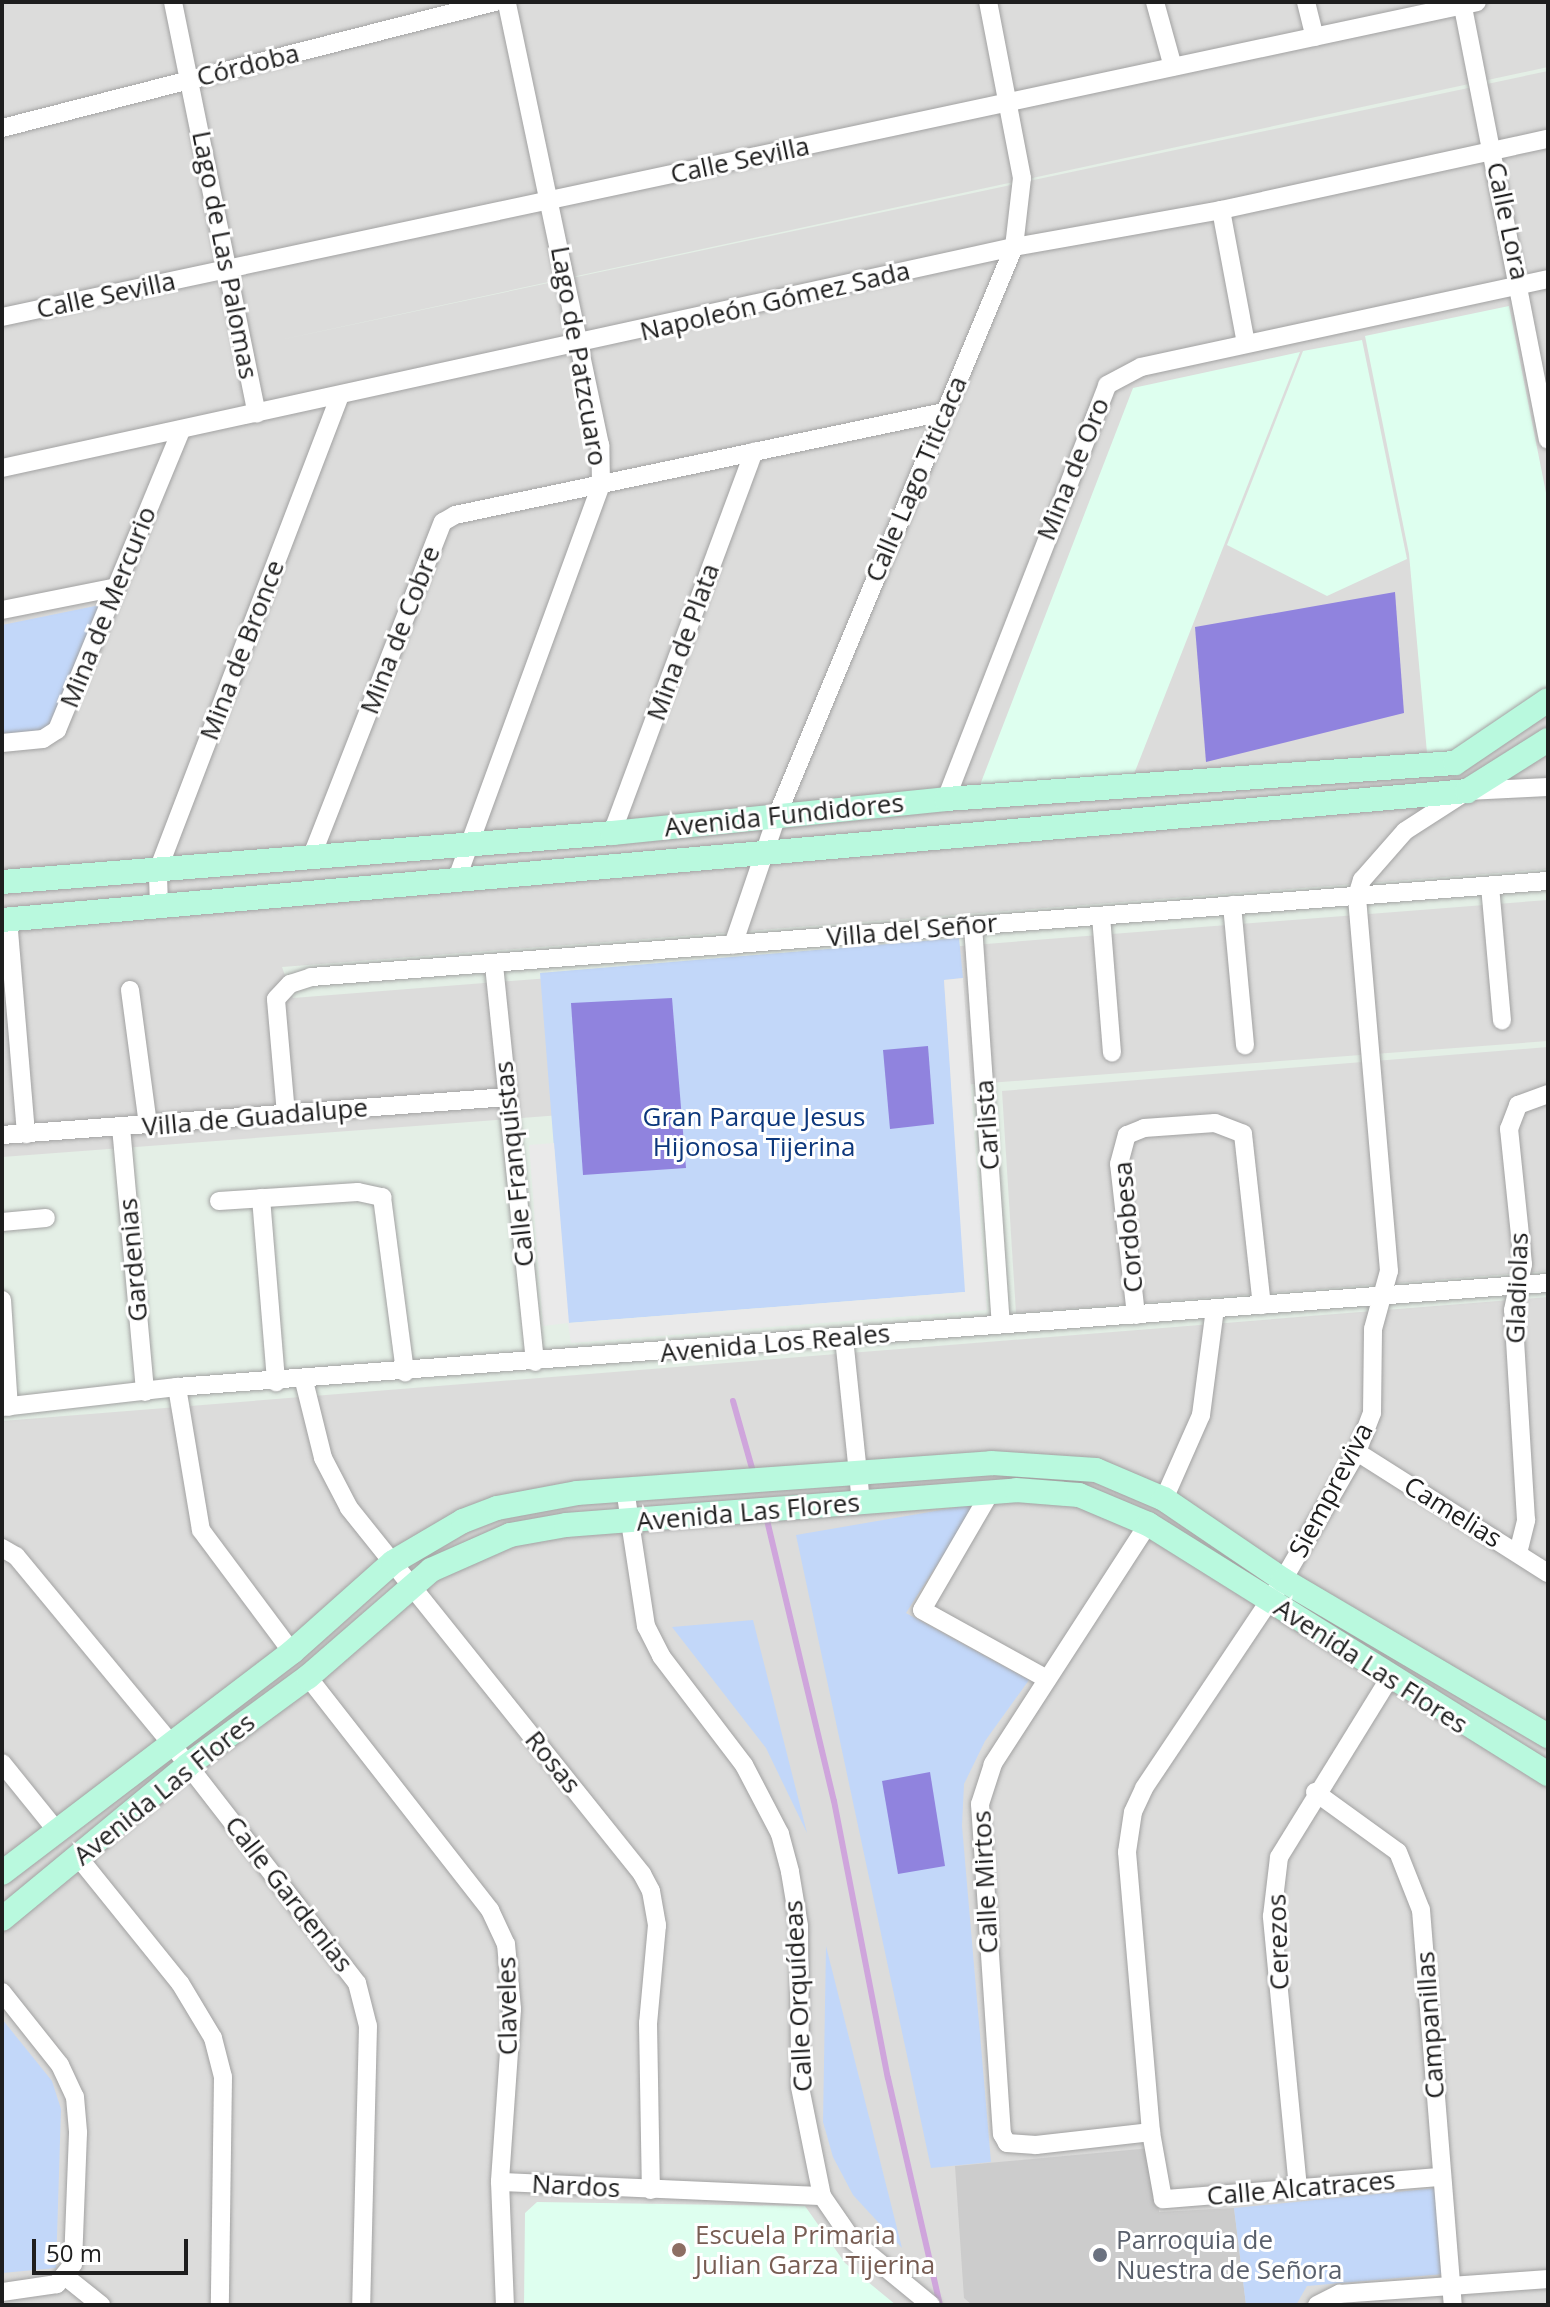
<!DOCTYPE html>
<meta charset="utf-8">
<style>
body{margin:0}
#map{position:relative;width:1550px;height:2307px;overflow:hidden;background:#e4efe6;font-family:"Open Sans",sans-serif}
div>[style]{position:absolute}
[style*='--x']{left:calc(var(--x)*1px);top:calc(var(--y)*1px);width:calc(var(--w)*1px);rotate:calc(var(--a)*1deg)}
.residential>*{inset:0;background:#dcdcdb}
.education>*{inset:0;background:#deffef}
.religious>*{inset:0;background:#ccc}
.park>*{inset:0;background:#c2d7f9}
.pitch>*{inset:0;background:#9083de}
.parking>*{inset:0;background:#eaeaea}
.stream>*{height:6px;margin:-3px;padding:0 3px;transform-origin:3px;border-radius:3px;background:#cfa5dc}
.roads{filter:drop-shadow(0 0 2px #a2a2a2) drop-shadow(0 0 2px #a2a2a2)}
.street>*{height:18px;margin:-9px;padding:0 9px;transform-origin:9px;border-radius:9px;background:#fff}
.secondary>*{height:24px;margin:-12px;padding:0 12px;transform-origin:12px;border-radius:12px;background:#b9f9de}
.dots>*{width:22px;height:22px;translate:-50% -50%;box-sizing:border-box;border:4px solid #fff;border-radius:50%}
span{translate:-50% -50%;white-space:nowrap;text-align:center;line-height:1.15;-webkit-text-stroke:6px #fff;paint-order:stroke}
.street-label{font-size:26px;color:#1e1e1e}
.park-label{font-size:26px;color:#0c377c}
.education-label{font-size:26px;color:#785e54}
.left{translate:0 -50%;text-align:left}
.worship-label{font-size:26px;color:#5b616d}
.frame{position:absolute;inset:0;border:4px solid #1e1e1e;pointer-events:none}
.scale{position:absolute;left:32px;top:2239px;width:156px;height:36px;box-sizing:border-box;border:4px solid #1e1e1e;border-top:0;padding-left:10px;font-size:24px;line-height:28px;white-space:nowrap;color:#1e1e1e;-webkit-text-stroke:6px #fff;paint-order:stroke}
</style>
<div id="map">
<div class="residential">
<i style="clip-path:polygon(2px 2px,1548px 2px,1548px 67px,275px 341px,1548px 71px,1548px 869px,282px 967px,293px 998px,1548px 900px,1548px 1041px,2px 1157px)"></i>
<i style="clip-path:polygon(1548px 1047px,1548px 1271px,1016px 1313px,1002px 1091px)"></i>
<i style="clip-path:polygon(1548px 1297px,1548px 2305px,2px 2305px,2px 1421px)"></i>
</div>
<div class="education">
<i style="clip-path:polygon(1509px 306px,1548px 503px,1548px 687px,1448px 753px,1427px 753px,1409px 554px,1365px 336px)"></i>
<i style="clip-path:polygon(1362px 340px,1407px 559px,1327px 596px,1227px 545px,1303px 351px)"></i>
<i style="clip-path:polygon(1300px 352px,1134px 774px,980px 785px,1133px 388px)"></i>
<i style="clip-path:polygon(537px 2202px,805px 2206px,845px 2263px,896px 2305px,524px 2305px,525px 2213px)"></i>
</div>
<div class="religious">
<i style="clip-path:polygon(1151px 2148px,1159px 2212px,1234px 2208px,1246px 2305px,972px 2305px,964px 2298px,955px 2166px)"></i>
</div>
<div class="park">
<i style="clip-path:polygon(100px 605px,52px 731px,2px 734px,2px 625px)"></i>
<i style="clip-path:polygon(959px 938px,963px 978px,944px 980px,966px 1292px,568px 1323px,540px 973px)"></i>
<i style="clip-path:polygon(976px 1504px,906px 1613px,1029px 1680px,985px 1741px,964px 1784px,962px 1826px,991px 2162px,931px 2168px,796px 1535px)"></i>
<i style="clip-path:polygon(753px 1620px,807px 1833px,766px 1748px,672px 1627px)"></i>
<i style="clip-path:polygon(826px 1946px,902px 2248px,853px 2195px,833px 2157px,823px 2122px)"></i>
<i style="clip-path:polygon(2px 2019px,52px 2081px,61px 2109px,56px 2268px,2px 2273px)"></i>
<i style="clip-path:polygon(1437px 2188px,1444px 2274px,1307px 2286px,1296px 2305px,1246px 2305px,1234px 2208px)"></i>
</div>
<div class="pitch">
<i style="clip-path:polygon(1395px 592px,1404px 713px,1206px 762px,1195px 627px)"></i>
<i style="clip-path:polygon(672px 998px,686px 1168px,583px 1175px,571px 1003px)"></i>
<i style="clip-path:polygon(928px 1046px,934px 1124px,890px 1129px,883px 1050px)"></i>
<i style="clip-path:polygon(930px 1772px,945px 1866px,898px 1874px,882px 1781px)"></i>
</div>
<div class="parking">
<i style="clip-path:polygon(963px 978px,987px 1310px,571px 1343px,568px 1323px,543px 1326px,529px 1145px,554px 1143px,569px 1323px,965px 1292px,944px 980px)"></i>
</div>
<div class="stream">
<i style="--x:733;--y:1401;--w:77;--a:74.2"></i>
<i style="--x:766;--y:1516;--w:293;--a:76.6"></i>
<i style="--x:834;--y:1801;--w:282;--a:79"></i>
<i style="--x:888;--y:2078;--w:233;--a:77.1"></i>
</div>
<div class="roads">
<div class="street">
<i style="--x:173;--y:2;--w:420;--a:78.5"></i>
<i style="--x:1155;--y:2;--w:67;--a:74.5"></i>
<i style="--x:1306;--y:2;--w:36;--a:76"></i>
<i style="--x:1462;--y:2;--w:446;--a:78.9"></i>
<i style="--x:2;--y:128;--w:509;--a:-14.34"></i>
<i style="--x:1221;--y:210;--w:135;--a:79.4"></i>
<i style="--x:2;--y:317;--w:1508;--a:-12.05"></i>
<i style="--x:2;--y:468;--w:1036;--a:-12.32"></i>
<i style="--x:1014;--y:247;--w:210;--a:-10.1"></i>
<i style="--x:1221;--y:210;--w:335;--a:-12.3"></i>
<i style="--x:2;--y:610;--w:117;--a:-11.3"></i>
<i style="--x:2;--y:743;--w:41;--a:-5.6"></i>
<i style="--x:43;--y:739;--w:17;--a:-33"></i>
<i style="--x:57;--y:730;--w:325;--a:-67.5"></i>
<i style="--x:946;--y:799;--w:444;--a:-68.7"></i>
<i style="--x:1107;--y:385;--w:38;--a:-28"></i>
<i style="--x:1141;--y:367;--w:416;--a:-12.2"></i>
<i style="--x:612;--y:833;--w:407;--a:-69.6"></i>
<i style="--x:311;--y:858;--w:361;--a:-68.6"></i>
<i style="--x:443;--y:522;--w:14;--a:-30"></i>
<i style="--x:455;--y:515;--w:500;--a:-11.9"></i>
<i style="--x:456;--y:881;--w:423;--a:-69.9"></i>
<i style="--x:601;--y:484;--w:39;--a:-91"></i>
<i style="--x:600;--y:445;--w:453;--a:-101.9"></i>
<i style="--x:1490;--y:886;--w:135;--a:84.9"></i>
<i style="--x:159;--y:905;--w:35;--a:-92"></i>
<i style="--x:158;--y:870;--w:506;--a:-69.02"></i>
<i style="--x:1232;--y:905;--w:141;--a:84.7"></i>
<i style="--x:1101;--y:916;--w:137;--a:85.4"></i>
<i style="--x:8;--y:919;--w:216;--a:85.2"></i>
<i style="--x:973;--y:926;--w:399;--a:86"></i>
<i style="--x:733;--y:945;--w:139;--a:-71.2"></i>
<i style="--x:778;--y:813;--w:613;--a:-67.37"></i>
<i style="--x:1014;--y:247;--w:69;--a:-83.4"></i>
<i style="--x:1022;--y:178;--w:179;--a:-100.9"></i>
<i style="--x:494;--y:965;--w:399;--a:84.1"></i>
<i style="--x:130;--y:990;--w:136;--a:82.4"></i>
<i style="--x:286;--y:1114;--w:115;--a:-95"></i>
<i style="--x:276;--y:999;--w:21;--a:-47"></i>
<i style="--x:290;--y:984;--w:22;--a:-18"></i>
<i style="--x:311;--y:977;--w:1241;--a:-4.44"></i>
<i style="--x:121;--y:1127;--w:266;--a:84.8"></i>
<i style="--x:2;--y:1135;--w:506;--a:-4.3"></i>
<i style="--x:261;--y:1198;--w:185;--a:85.3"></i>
<i style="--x:219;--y:1201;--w:139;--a:-3.7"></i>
<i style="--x:358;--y:1192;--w:25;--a:12"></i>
<i style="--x:382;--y:1197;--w:177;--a:82.5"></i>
<i style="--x:2;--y:1222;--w:44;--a:-5.2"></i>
<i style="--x:2;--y:1300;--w:107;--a:86.3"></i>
<i style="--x:1136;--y:1315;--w:152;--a:-96.4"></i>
<i style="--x:1119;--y:1164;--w:30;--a:-75"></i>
<i style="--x:1127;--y:1135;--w:18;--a:-22"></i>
<i style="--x:1144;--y:1128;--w:71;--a:-4"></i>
<i style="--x:1215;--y:1123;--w:30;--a:21"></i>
<i style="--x:1243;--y:1134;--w:172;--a:83.7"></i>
<i style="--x:844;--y:1338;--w:166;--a:84.1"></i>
<i style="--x:304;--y:1381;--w:79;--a:76.1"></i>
<i style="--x:323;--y:1458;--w:56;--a:62.5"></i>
<i style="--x:349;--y:1508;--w:469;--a:51.3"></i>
<i style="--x:642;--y:1874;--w:19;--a:62"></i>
<i style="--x:651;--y:1891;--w:35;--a:80"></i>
<i style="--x:657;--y:1925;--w:98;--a:95.2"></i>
<i style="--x:648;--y:2023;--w:167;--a:89"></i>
<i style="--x:177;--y:1387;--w:145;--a:80.5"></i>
<i style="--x:201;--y:1530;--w:152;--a:53.3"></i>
<i style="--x:2;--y:1407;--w:176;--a:-6.5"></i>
<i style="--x:177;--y:1387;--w:1375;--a:-4.34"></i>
<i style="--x:1357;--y:1452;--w:226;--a:32.4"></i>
<i style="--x:625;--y:1489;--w:139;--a:81.3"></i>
<i style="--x:646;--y:1626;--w:34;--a:63"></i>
<i style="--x:661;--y:1656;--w:137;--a:52.7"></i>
<i style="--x:744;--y:1765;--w:78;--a:62.4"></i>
<i style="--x:780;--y:1834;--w:39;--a:75"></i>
<i style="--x:790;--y:1872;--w:55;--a:80.5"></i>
<i style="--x:799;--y:1926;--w:161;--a:89.6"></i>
<i style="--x:800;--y:2087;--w:111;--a:78.6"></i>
<i style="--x:822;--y:2196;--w:55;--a:55.4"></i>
<i style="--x:853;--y:2241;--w:101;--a:39.4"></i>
<i style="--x:990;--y:1493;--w:135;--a:120.2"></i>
<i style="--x:922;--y:1610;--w:143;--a:28.9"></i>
<i style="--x:1164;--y:1499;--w:92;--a:-66.2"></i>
<i style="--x:1201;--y:1415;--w:107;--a:-82.5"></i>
<i style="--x:1148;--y:1524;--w:286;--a:122.9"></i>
<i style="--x:993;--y:1764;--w:42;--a:108"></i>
<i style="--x:980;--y:1804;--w:331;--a:86.2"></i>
<i style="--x:1002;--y:2134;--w:10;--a:61"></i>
<i style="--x:1007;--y:2143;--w:29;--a:4"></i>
<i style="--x:1036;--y:2145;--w:116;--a:-6.4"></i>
<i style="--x:2;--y:1548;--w:16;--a:30"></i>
<i style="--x:16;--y:1556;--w:241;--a:50.4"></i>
<i style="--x:170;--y:1742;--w:305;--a:52.2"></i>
<i style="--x:357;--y:1983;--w:44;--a:75.7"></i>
<i style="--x:368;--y:2026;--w:279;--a:91.4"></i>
<i style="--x:1518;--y:1553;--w:34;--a:-76"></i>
<i style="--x:1526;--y:1520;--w:210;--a:-93.5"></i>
<i style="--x:1513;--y:1310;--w:47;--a:-77.7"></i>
<i style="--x:1523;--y:1264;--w:136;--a:-95.9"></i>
<i style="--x:1509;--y:1129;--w:26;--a:-69"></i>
<i style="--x:1518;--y:1105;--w:32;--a:-20"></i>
<i style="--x:308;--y:1677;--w:296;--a:52"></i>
<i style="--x:490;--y:1910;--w:38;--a:65"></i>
<i style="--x:506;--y:1944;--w:65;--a:84.7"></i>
<i style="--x:512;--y:2009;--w:173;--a:94"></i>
<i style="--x:500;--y:2182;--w:123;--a:87.7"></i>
<i style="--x:2;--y:1763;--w:86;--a:51.1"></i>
<i style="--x:1315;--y:1792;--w:102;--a:35.9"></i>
<i style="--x:1398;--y:1852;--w:62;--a:68.4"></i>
<i style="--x:1421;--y:1910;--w:396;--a:85.4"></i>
<i style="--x:79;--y:1858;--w:161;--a:51.1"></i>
<i style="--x:180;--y:1983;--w:64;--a:59"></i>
<i style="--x:213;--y:2038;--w:40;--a:75.6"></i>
<i style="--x:223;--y:2077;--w:228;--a:90.8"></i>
<i style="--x:2;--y:1992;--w:93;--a:51.5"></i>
<i style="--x:60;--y:2065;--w:35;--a:65"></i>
<i style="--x:75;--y:2097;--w:36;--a:85"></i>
<i style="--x:78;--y:2133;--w:131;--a:92.2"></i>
<i style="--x:73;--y:2264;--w:26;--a:129"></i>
<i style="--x:57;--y:2284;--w:56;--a:171.7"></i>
<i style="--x:1439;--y:2177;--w:277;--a:175.4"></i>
<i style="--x:1163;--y:2199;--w:68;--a:-100.2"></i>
<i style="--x:1151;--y:2132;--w:281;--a:-94.9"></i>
<i style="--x:1127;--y:1852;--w:40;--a:-81.5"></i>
<i style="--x:1133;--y:1812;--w:26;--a:-65"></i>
<i style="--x:1144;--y:1788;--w:250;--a:-56.2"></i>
<i style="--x:1283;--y:1580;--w:148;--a:-60"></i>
<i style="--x:1357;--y:1452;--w:42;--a:-69"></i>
<i style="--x:1372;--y:1413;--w:84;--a:-89.3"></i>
<i style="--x:1373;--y:1329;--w:60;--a:-74.6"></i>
<i style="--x:1389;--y:1271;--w:376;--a:-94.9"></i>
<i style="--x:1357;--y:896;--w:17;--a:-73"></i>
<i style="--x:1362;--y:880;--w:65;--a:-48.7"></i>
<i style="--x:1405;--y:831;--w:74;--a:-32.8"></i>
<i style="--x:1467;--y:791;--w:81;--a:-2.8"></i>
<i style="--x:500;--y:2182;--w:322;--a:2.5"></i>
<i style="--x:1298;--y:2188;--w:273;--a:-95.5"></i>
<i style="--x:1272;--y:1916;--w:59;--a:-83.2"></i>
<i style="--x:1279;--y:1857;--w:209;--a:-58.3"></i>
<i style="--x:66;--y:2277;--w:45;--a:38.7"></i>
<i style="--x:1317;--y:2305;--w:25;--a:-27"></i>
<i style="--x:1339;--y:2294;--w:210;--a:-4.1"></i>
</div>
<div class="secondary">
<i style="--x:2;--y:882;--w:612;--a:-4.59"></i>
<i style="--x:612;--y:833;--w:336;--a:-5.8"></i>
<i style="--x:946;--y:799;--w:510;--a:-4.05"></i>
<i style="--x:1455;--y:763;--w:112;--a:-34.1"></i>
<i style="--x:2;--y:920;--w:1471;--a:-5.03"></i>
<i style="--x:1467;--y:791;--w:96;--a:-32.2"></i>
<i style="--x:2;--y:1873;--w:365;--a:-37.3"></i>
<i style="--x:292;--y:1652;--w:135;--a:-41.7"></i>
<i style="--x:393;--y:1562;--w:81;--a:-30.4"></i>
<i style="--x:463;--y:1521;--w:36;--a:-21"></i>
<i style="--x:497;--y:1508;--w:81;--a:-10.6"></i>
<i style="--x:577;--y:1493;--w:415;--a:-4.1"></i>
<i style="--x:991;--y:1463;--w:105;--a:3.8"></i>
<i style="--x:1096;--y:1470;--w:74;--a:23.1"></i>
<i style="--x:1164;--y:1499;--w:144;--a:34.2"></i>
<i style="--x:1283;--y:1580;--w:308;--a:30.5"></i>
<i style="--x:2;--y:1919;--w:241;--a:-39.6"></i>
<i style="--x:188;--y:1765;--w:149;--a:-36.3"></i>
<i style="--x:308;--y:1677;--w:163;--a:-41"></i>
<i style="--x:431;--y:1570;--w:86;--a:-23.9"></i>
<i style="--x:510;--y:1535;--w:57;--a:-10.1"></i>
<i style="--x:566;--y:1525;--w:451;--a:-4.4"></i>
<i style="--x:1016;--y:1490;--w:63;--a:4.5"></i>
<i style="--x:1079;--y:1495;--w:75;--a:22.8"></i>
<i style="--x:1148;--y:1524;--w:472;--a:32"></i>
</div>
</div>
<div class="dots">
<i style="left:679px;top:2250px;background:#8d6e63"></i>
<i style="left:1100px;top:2255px;background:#6b7280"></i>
</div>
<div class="street-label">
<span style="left:248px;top:65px;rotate:-14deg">Córdoba</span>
<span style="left:740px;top:160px;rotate:-12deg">Calle Sevilla</span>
<span style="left:1508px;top:221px;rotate:78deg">Calle Lora</span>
<span style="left:225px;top:255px;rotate:79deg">Lago de Las Palomas</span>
<span style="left:106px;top:295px;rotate:-12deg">Calle Sevilla</span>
<span style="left:775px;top:301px;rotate:-13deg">Napoleón Gómez Sada</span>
<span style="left:579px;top:356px;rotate:80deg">Lago de Patzcuaro</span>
<span style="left:1073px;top:469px;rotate:-68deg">Mina de Oro</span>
<span style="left:916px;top:479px;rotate:-67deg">Calle Lago Titicaca</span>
<span style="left:108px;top:607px;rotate:-68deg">Mina de Mercurio</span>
<span style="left:400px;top:630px;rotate:-69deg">Mina de Cobre</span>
<span style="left:683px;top:642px;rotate:-70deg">Mina de Plata</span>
<span style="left:242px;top:650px;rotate:-69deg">Mina de Bronce</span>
<span style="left:784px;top:815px;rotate:-6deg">Avenida Fundidores</span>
<span style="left:912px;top:930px;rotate:-5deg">Villa del Señor</span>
<span style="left:255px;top:1117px;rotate:-5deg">Villa de Guadalupe</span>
<span style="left:987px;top:1125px;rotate:-94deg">Carlista</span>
<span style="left:514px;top:1164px;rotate:-96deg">Calle Franquistas</span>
<span style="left:1128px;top:1227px;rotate:-95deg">Cordobesa</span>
<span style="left:133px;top:1260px;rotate:-95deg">Gardenias</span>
<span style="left:1517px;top:1288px;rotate:-88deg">Gladiolas</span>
<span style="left:775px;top:1343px;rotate:-5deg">Avenida Los Reales</span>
<span style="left:1331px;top:1490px;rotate:-62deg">Siempreviva</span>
<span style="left:748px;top:1512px;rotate:-5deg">Avenida Las Flores</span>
<span style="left:1453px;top:1512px;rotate:32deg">Camelias</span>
<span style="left:1371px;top:1666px;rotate:33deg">Avenida Las Flores</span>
<span style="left:553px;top:1762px;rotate:51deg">Rosas</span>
<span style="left:164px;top:1789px;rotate:-39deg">Avenida Las Flores</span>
<span style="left:985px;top:1882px;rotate:-93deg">Calle Mirtos</span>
<span style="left:289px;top:1894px;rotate:52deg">Calle Gardenias</span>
<span style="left:1278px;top:1942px;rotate:-92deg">Cerezos</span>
<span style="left:798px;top:1996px;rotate:-93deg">Calle Orquídeas</span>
<span style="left:507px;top:2006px;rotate:-91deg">Claveles</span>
<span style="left:1430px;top:2025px;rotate:-94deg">Campanillas</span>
<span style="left:576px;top:2186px;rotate:3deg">Nardos</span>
<span style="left:1301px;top:2188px;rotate:-5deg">Calle Alcatraces</span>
</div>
<div class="park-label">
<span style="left:754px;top:1132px">Gran Parque Jesus<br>Hijonosa Tijerina</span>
</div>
<div class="education-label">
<span class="left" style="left:695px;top:2250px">Escuela Primaria<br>Julian Garza Tijerina</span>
</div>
<div class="worship-label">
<span class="left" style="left:1116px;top:2255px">Parroquia de<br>Nuestra de Señora</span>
</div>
<div class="frame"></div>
<div class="scale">50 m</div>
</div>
